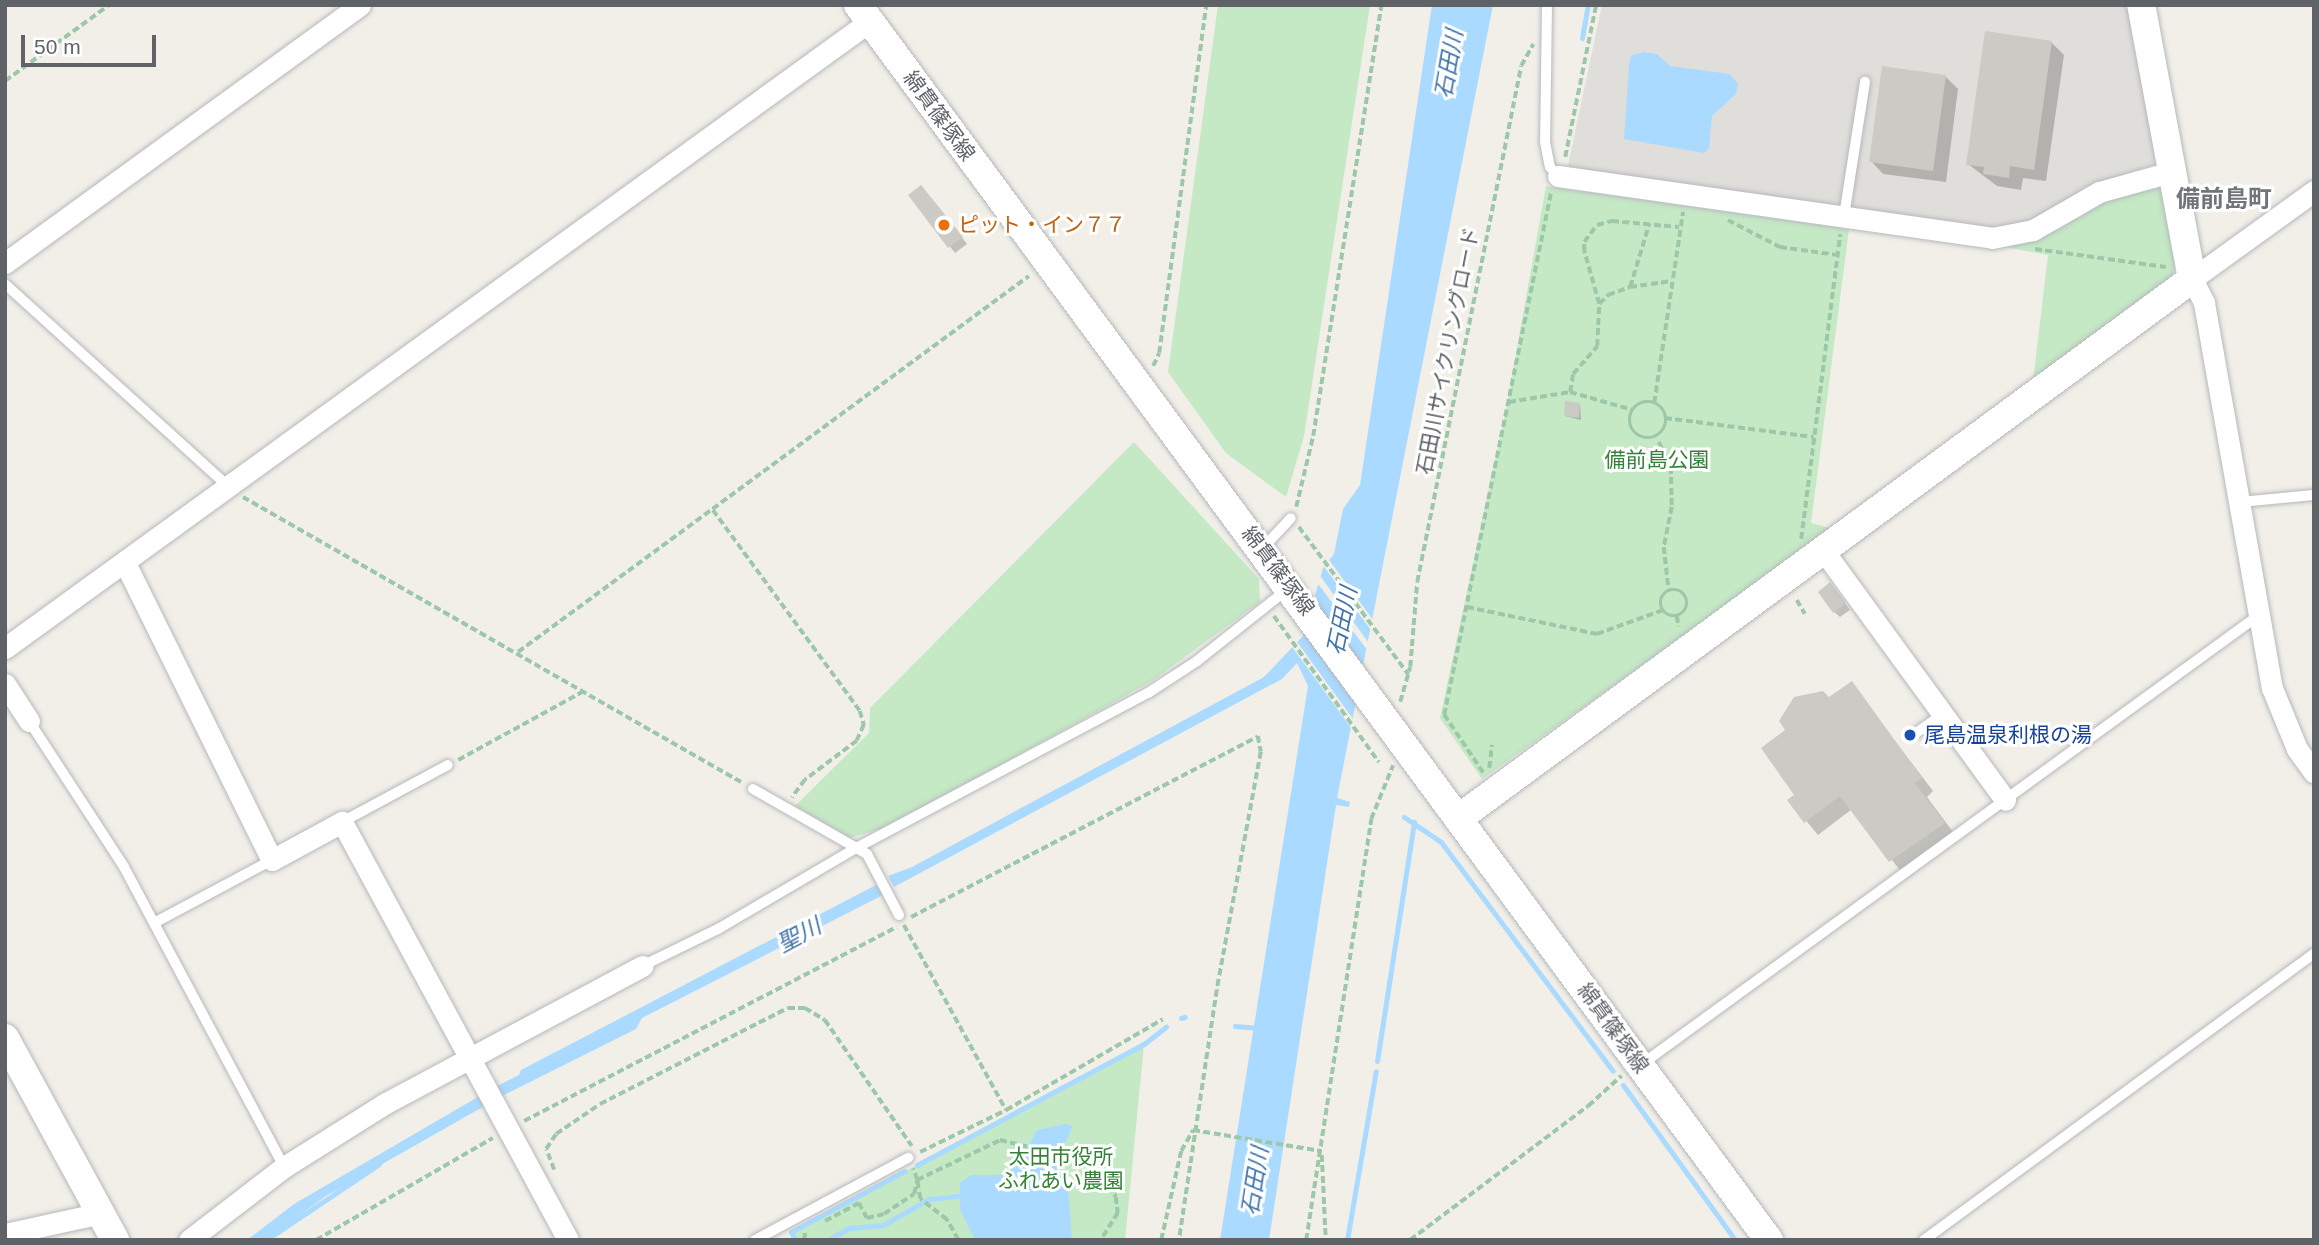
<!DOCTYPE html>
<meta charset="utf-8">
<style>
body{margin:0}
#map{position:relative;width:2319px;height:1245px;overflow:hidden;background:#f1efe8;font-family:Helvetica,"Noto Sans JP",sans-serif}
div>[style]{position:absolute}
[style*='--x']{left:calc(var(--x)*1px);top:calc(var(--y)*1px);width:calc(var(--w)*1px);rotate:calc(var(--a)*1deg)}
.industrial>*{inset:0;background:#e0deda}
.green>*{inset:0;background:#c5e8c5}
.water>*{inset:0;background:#aadaff}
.pier>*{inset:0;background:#f1efe8}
.shadow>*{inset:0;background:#0003}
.stream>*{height:5px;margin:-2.5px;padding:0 2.5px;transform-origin:2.5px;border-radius:2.5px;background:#aadaff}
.building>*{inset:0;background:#cccac5}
.path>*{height:3.5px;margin-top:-1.75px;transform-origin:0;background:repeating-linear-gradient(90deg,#9cc7a9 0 7px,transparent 0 10.5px)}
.path>.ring{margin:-1.75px;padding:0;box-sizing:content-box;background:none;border:3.5px solid #9cc7a9;border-radius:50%}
.roads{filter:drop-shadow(0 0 2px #b5b8bc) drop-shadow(0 0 2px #b5b8bc)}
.lane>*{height:10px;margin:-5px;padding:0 5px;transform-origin:5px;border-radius:5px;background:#fff}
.street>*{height:21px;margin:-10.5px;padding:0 10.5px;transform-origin:10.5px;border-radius:10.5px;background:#fff}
.secondary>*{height:28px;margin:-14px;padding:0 14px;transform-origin:14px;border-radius:14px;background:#fff}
.dots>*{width:19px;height:19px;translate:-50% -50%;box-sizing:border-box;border:4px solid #fff;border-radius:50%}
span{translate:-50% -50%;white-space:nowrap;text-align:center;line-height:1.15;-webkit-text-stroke:6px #fff;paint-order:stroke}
.street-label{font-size:21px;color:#5f6368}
.food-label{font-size:21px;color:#c56008}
.left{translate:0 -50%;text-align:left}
.park-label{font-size:21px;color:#348238}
.transit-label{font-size:21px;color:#164399}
.water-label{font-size:23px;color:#4174aa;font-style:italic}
.quarter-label{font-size:24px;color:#70757a;font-weight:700}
.frame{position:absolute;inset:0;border:7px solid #5f6368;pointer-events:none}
.scale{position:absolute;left:21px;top:35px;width:135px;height:32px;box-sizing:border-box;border:4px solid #5f6368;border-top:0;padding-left:9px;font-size:21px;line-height:24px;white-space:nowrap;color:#5f6368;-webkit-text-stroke:5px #fff;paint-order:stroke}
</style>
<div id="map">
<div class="industrial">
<i style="clip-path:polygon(1602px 5px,2131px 5px,2158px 158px,2152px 165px,2090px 187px,2049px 212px,2015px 225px,1981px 228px,1567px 170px)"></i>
</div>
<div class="green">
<i style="clip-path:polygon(1218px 5px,1370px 5px,1304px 436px,1286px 497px,1226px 453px,1168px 372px)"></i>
<i style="clip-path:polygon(2157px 183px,2165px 191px,2175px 264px,2172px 281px,2033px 381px,2048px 255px,2000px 246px,2031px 240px,2082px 216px,2101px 200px)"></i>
<i style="clip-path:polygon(1546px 186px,1849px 229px,1811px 523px,1834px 529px,1482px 779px,1440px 718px,1507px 404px)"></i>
<i style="clip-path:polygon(1134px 442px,1259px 579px,1260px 602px,1152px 681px,891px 826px,850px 838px,795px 806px,869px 733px,870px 708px)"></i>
<i style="clip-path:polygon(1144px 1044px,1125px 1240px,795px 1240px,791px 1232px)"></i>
</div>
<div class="water">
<i style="clip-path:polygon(1432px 5px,1493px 5px,1337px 798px,1350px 802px,1349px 807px,1336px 805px,1269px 1240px,1220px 1240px,1308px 686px,1297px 663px,1282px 679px,894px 887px,888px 876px,912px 867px,1264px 677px,1303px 636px,1323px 568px,1334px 554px,1343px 509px,1360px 485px)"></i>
<i style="clip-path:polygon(1644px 52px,1657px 54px,1670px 66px,1730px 74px,1738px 84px,1736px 94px,1712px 116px,1709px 148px,1704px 153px,1624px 139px,1629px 65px,1631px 56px)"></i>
<i style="clip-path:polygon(876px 885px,883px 895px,642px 1018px,636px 1029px,498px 1098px,493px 1088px,519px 1075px,521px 1070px)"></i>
<i style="clip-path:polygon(483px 1094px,488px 1104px,326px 1196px,266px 1240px,247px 1240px,294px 1204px)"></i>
<i style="clip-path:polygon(1065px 1124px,1073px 1126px,1056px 1163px,1068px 1188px,1072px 1240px,975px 1240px,960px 1209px,960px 1183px,971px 1175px,998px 1175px,1017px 1166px,1037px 1130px)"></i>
</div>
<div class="pier">
<i style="clip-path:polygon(1327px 557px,1376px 624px,1374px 634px,1322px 564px)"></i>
<i style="clip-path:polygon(1318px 573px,1371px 646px,1370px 654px,1316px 581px)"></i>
<i style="clip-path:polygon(1295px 639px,1356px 723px,1354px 732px,1290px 644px)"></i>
</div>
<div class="shadow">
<i style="clip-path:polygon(2051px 42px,2064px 55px,2046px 181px,2023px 178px,2021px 190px,1997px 186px,1968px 164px)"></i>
<i style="clip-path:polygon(1946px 77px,1958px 89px,1946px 182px,1883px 174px,1871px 161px)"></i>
<i style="clip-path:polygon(927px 193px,967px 244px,955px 253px,911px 195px)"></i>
<i style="clip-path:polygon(1580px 404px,1581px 420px,1565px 416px)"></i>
<i style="clip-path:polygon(1836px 591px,1850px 610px,1840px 617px,1834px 612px)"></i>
<i style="clip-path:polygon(1851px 683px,1933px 791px,1927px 797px,1956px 836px,1903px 874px,1852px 809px,1818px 835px,1789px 800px,1796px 795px,1829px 699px)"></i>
</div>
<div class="stream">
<i style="--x:1582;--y:38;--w:34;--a:-80"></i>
<i style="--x:1404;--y:817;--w:45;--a:34"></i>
<i style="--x:1441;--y:842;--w:286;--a:53.1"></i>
<i style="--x:1181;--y:1018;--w:4;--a:-14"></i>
<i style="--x:1235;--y:1026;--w:21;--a:5"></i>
<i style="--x:1377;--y:1061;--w:242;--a:-81.2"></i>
<i style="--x:1623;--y:1085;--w:191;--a:54.1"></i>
<i style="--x:917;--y:1165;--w:257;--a:-28.1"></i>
<i style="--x:1144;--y:1044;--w:28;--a:-38"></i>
<i style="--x:266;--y:1240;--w:136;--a:-33.9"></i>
<i style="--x:795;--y:1240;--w:9;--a:-117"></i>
<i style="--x:791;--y:1232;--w:129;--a:-28.2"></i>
<i style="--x:828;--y:1240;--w:24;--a:-30"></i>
<i style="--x:849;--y:1228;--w:34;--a:-5"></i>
<i style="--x:883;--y:1225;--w:53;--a:-29.5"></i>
<i style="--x:929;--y:1199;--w:29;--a:-6"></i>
<i style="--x:1347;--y:1240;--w:171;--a:-80.3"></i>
</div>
<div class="building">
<i style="clip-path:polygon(1985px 31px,2052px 41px,2034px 170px,2010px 166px,2009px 178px,1983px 174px,1984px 167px,1966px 165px)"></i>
<i style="clip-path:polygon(1882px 66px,1946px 75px,1933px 171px,1869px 162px)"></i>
<i style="clip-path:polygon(921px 185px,963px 237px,948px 248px,908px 195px)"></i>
<i style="clip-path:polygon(1565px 401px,1580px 403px,1579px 418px,1564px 416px)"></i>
<i style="clip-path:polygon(1830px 582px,1846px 603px,1833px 613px,1818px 592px)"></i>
<i style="clip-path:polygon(1852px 681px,1922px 778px,1915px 783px,1945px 823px,1889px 862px,1840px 796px,1804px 823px,1787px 800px,1794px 795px,1761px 748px,1785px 730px,1779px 721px,1794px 697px,1823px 691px,1829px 697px)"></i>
</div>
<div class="path">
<i style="--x:5;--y:81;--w:129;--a:-36.2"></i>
<i style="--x:1565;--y:157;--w:155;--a:-78.5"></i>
<i style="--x:1728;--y:220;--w:59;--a:27.4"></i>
<i style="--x:1780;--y:247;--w:59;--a:7.9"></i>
<i style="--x:2035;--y:249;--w:132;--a:7.8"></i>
<i style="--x:1630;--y:287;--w:66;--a:-73.2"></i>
<i style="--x:1599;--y:304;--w:55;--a:-105.8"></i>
<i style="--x:1584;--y:251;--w:9;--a:-90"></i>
<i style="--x:1584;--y:242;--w:21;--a:-53"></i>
<i style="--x:1597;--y:225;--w:16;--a:-15"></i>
<i style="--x:1612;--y:221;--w:67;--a:5.1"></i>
<i style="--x:1153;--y:366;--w:14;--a:-65"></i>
<i style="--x:1159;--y:353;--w:351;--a:-82.3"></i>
<i style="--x:1570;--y:392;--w:18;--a:-81"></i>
<i style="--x:1573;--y:374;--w:37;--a:-49"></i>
<i style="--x:1597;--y:346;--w:42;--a:-87.3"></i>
<i style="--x:1599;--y:304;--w:13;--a:-45"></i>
<i style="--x:1608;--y:295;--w:23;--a:-20"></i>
<i style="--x:1630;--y:287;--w:42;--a:-8.1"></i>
<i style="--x:1509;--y:402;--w:62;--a:-9.3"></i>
<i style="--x:1570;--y:392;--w:66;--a:15.9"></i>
<i class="ring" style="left:1630px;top:402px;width:32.5px;height:32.5px"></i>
<i style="--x:1654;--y:403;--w:193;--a:-81.4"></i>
<i style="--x:1665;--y:418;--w:150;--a:7.3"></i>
<i style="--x:1659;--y:442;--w:28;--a:64"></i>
<i style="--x:1671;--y:467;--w:40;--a:88.6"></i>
<i style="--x:1672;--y:507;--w:41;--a:101.3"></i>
<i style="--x:1664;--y:547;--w:45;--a:83.7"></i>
<i style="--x:243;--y:497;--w:574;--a:29.78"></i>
<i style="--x:1296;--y:507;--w:73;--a:-76.5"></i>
<i style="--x:1313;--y:436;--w:436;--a:-81"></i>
<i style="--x:713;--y:510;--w:249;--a:53.8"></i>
<i style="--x:860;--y:711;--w:15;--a:74"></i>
<i style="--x:864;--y:725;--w:17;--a:114"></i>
<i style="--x:857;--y:741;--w:65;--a:143.1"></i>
<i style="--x:805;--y:780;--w:22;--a:126"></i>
<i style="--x:1299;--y:527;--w:184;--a:53.4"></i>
<i style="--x:1801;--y:539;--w:307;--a:-82.7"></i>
<i class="ring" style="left:1661px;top:590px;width:22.5px;height:22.5px"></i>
<i style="--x:1797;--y:600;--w:16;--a:60"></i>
<i style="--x:1467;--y:607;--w:133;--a:11.7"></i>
<i style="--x:1597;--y:634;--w:70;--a:-20"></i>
<i style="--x:1274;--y:616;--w:180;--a:54.3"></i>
<i style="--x:1677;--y:616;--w:11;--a:80"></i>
<i style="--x:518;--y:652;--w:634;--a:-36.35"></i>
<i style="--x:1400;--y:702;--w:36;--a:-74"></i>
<i style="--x:1410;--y:667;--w:85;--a:-85.3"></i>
<i style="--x:1417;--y:582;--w:526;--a:-78.6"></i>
<i style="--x:1521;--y:66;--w:25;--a:-61"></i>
<i style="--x:458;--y:760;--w:146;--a:-28.7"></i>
<i style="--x:1489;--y:768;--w:23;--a:-83"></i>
<i style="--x:1483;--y:773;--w:70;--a:-123.9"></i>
<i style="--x:1444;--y:715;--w:534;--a:-78.44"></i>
<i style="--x:911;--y:917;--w:391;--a:-27.5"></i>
<i style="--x:1258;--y:736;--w:16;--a:79"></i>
<i style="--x:1261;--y:752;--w:242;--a:100.5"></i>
<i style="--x:1217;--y:990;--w:253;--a:98.6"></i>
<i style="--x:904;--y:925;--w:211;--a:61.1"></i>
<i style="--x:524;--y:1121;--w:420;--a:-27.5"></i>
<i style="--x:920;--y:1152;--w:96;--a:-26"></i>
<i style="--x:1006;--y:1110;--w:181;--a:-30.1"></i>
<i style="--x:1322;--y:1155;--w:85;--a:87.3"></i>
<i style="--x:554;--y:1170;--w:22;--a:-111"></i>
<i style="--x:546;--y:1149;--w:18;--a:-56"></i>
<i style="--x:556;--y:1134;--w:53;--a:-34.3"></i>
<i style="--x:600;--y:1104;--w:211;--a:-27.1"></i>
<i style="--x:788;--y:1008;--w:17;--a:0"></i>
<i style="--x:805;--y:1008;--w:23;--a:31"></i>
<i style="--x:825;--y:1020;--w:153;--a:55.4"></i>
<i style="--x:825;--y:1221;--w:38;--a:-28"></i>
<i style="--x:859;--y:1203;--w:17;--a:62"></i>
<i style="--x:867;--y:1218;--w:17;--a:-13"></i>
<i style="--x:884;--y:1214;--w:36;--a:-34"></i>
<i style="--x:914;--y:1194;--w:14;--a:-78"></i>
<i style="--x:917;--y:1180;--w:12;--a:-110"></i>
<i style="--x:316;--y:1240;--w:204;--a:-30"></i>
<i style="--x:804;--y:1240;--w:9;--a:-84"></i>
<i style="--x:958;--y:1240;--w:23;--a:-119"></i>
<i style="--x:947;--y:1220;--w:34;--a:-142"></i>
<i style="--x:920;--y:1199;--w:19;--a:-99"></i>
<i style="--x:917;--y:1180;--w:92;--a:-25.7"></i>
<i style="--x:1000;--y:1140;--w:68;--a:13.6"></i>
<i style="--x:1066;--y:1156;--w:25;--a:18"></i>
<i style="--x:1090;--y:1164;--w:18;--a:41"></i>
<i style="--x:1104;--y:1176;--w:24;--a:60"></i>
<i style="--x:1116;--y:1197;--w:16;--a:83"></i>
<i style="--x:1118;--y:1213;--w:32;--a:122"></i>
<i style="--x:1161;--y:1240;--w:91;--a:-77.3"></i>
<i style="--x:1181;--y:1151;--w:24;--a:-60"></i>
<i style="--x:1193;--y:1130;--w:130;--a:9.3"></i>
<i style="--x:1306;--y:1240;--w:426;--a:-81.2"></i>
<i style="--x:1371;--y:819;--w:58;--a:-67.8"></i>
<i style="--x:1410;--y:1240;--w:223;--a:-37"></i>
<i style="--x:1588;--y:1106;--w:45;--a:-42.3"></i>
</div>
<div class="roads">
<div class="lane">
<i style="--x:1547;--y:5;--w:137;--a:90.8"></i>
<i style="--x:1545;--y:142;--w:25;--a:79"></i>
<i style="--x:1550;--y:167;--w:12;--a:48"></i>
<i style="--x:1844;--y:216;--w:136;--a:-81.1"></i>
<i style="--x:5;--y:284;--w:301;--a:42.2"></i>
<i style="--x:2240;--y:502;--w:74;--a:-5.4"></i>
<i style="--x:1262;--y:549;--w:42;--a:-46.9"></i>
<i style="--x:29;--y:721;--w:174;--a:56.9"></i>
<i style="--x:124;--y:867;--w:340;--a:61.9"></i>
<i style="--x:1916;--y:733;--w:32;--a:-35"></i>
<i style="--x:753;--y:789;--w:131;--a:29.7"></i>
<i style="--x:867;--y:854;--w:69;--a:62.3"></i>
<i style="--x:342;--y:822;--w:120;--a:-28.3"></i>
<i style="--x:154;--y:923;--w:134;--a:-28.1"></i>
<i style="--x:642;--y:966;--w:85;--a:-26"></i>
<i style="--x:718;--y:929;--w:162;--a:-30.4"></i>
<i style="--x:858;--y:847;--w:328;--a:-28"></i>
<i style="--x:1148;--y:693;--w:59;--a:-33.1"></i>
<i style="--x:1197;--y:661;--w:116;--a:-38.4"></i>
<i style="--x:1642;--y:1064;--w:763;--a:-36.04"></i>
<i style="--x:755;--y:1240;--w:174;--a:-28.2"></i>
<i style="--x:1924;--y:1240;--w:484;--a:-36.3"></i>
</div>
<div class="street">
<i style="--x:1558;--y:176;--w:438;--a:8.1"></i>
<i style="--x:1992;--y:238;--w:42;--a:-11"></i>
<i style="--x:2033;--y:230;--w:76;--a:-29.9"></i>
<i style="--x:2099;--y:192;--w:75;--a:-15.5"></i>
<i style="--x:2314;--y:191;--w:150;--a:144.2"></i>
<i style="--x:2192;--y:279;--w:27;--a:63"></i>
<i style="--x:2204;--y:303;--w:391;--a:80"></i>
<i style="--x:2272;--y:688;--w:66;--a:67.7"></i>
<i style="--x:2297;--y:749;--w:29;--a:54"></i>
<i style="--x:5;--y:263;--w:439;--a:-36"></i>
<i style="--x:1823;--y:550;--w:309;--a:53.9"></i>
<i style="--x:125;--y:563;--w:331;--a:63.7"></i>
<i style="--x:272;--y:860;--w:80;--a:-28.5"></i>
<i style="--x:342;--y:822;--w:475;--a:61.6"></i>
<i style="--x:5;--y:648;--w:1068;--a:-35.94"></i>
<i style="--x:5;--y:684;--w:44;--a:57"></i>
<i style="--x:5;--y:1234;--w:98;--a:-12.3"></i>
<i style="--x:189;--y:1240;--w:120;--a:-37.5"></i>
<i style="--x:284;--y:1167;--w:118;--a:-32.2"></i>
<i style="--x:384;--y:1104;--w:293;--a:-28.1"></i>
</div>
<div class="secondary">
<i style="--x:858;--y:5;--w:1535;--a:53.59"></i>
<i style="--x:1459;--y:818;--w:910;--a:-36.33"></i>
<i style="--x:2192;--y:279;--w:279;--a:-100.5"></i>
<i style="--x:5;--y:1038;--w:230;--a:61.4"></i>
</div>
</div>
<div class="dots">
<i style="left:944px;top:225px;background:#e8710a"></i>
<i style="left:1910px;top:735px;background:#1a4fb4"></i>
</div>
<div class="street-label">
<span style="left:939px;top:116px;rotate:54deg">綿貫篠塚線</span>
<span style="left:1448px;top:351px;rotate:-79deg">石田川サイクリングロード</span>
<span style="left:1278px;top:571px;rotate:53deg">綿貫篠塚線</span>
<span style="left:1613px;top:1028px;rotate:54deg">綿貫篠塚線</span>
</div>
<div class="food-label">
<span class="left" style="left:958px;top:225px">ピット・イン７７</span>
</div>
<div class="park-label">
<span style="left:1657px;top:460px">備前島公園</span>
<span style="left:1061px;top:1169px">太田市役所<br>ふれあい農園</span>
</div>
<div class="transit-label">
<span class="left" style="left:1924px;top:735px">尾島温泉利根の湯</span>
</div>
<div class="water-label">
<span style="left:1449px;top:64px;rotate:-80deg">石田川</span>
<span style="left:1342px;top:621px;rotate:-78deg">石田川</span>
<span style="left:799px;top:935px;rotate:-28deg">聖川</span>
<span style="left:1255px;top:1181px;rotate:-81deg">石田川</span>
</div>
<div class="quarter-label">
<span style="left:2224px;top:199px">備前島町</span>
</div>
<div class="frame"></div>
<div class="scale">50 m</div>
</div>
